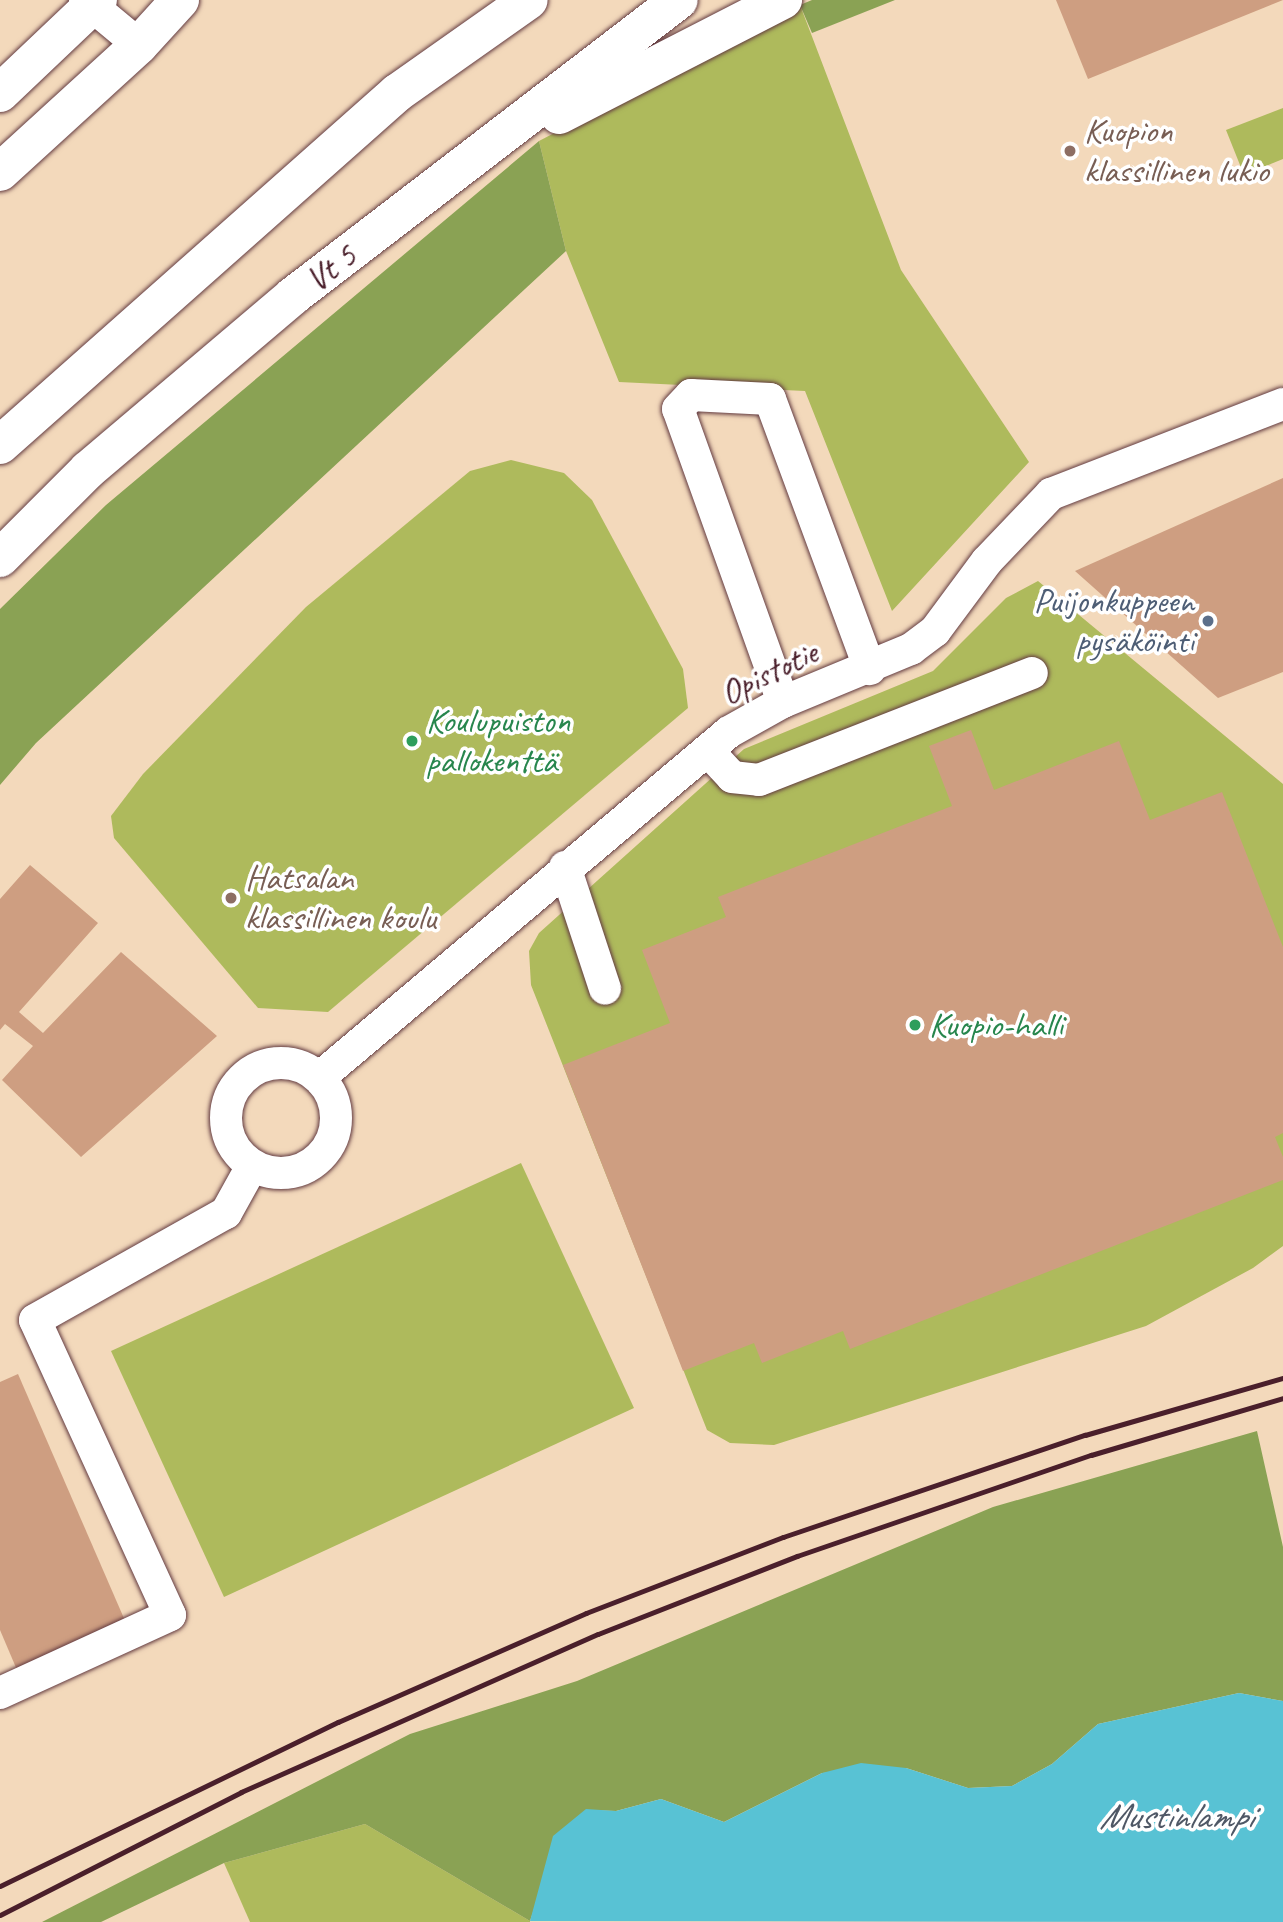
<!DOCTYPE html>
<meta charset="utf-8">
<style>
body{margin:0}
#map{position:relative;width:1283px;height:1922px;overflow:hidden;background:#f3d9bb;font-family:Caveat,sans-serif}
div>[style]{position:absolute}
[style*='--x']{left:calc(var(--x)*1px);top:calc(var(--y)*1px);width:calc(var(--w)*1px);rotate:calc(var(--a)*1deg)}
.green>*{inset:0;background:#aeba5c}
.forest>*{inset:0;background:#8aa254}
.water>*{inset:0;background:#58c2d4}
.building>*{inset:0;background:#ce9e81}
.roads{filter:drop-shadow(0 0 2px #633b41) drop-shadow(0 0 2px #633b41)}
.minor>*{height:32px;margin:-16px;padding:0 16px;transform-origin:16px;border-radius:16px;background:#fff}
.minor>.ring{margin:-16px;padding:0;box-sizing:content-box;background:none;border:32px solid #fff;border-radius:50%}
.major>*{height:38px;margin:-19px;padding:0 19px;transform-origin:19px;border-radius:19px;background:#fff}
.highway>*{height:38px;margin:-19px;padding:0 19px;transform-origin:19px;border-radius:19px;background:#fff}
.rail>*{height:5px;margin:-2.5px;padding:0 2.5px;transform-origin:2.5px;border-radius:2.5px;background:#4a1f2b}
.dots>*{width:19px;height:19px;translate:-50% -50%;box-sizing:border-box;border:4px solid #fff;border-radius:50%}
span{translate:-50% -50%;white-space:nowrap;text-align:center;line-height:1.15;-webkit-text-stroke:7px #fff;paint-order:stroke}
.education-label{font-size:35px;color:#785e54}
.left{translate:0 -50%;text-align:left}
.street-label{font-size:35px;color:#4a1f2b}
.service-label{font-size:35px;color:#4e5e75}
.right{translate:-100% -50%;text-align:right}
.leisure-label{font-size:35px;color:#27864d}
.water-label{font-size:37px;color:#4f5866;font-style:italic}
</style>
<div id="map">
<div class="green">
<i style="clip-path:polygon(800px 5px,901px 270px,1029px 462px,892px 611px,805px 391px,619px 382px,566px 251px,539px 141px)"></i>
<i style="clip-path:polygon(1283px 108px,1283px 159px,1244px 175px,1226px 130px)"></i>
<i style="clip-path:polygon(511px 460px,564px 473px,592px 500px,683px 669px,688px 708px,328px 1012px,258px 1008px,114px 838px,111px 816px,143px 774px,306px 607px,470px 471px)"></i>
<i style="clip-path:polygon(1038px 581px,1283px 784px,1283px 1246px,1253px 1268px,1146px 1326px,774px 1445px,730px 1443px,707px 1430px,531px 985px,529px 951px,539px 933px,744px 749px,933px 671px,1006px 598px)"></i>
<i style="clip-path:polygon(521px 1163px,634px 1408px,224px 1597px,111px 1351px)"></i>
<i style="clip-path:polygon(365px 1824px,530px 1921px,530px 1922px,250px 1922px,224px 1863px)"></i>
</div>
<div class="forest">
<i style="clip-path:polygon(812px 0,895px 0,812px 33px,800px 5px)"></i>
<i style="clip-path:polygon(539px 141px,566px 251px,36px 743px,0 785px,0 609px,106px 505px)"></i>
<i style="clip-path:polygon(1257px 1431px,1283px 1547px,1283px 1701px,1239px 1693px,1098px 1724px,1052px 1764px,1012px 1786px,968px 1788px,906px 1768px,822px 1773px,724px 1822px,661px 1799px,616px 1811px,586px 1810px,543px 1883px,530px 1921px,365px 1824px,224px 1863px,101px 1922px,42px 1922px,410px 1734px,577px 1681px,993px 1507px)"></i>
</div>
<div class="water">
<i style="clip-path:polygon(1239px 1693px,1283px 1701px,1283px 1922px,530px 1921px,553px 1836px,586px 1809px,616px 1811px,661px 1799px,724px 1822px,822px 1773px,861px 1763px,906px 1768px,968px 1788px,1012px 1786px,1052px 1764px,1098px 1724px)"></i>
</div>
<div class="building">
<i style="clip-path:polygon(1056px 0,1283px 0,1088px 79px)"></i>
<i style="clip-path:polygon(1283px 478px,1283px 672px,1218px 698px,1075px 571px)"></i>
<i style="clip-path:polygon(971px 730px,994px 790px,1119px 741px,1150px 820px,1222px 792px,1283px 947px,1283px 1133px,1275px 1137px,1283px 1157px,1283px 1180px,850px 1349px,843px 1331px,762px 1363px,754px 1343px,683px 1371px,563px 1065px,670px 1023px,642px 950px,726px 917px,718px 897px,952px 806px,929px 746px)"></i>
<i style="clip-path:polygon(30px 865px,98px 923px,19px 1012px,43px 1033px,121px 952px,217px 1036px,81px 1157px,2px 1080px,33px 1046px,5px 1024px,0 1030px,0 899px)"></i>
<i style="clip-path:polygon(18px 1374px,126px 1623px,17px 1670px,0 1630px,0 1382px)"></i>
</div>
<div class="roads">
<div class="minor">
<i style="--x:85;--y:0;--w:70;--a:39.8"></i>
<i style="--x:783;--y:702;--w:311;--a:-109.7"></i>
<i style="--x:678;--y:409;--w:19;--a:-47"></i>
<i style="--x:691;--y:395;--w:79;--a:2.9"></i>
<i style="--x:770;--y:399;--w:288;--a:69.7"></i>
<i style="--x:708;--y:751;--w:35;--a:47"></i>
<i style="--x:732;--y:777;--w:27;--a:6"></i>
<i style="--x:759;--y:780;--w:293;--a:-21.4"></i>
<i style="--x:565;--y:867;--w:128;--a:71.8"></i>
<i class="ring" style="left:226px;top:1063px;width:78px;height:78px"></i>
<i style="--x:319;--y:1078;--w:536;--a:-40.16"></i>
<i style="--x:729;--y:732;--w:62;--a:-29.1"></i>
<i style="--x:783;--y:702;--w:139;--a:-22.5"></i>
<i style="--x:911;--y:649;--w:30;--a:-37"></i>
<i style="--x:935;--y:631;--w:87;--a:-53.4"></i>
<i style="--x:987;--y:561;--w:93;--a:-46.3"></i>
<i style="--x:1051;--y:494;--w:249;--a:-21.2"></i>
<i style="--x:0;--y:1693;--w:187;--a:-24.6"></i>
<i style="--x:170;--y:1615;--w:324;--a:-114.6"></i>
<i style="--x:35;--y:1320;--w:219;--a:-29.3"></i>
<i style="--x:226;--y:1213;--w:54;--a:-61"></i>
</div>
<div class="major">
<i style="--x:0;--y:93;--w:135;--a:-43.5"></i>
<i style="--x:0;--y:172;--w:188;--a:-42.4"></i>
<i style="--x:139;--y:45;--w:61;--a:-47.7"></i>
</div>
<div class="highway">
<i style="--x:559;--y:115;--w:252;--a:-27.2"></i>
<i style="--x:0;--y:445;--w:531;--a:-41.56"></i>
<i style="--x:397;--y:93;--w:161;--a:-35.2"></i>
<i style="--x:0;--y:558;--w:124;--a:-45"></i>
<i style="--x:88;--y:470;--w:269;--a:-40.3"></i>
<i style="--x:293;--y:296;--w:486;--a:-37.5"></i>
</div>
</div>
<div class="rail">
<i style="--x:0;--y:1886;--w:376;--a:-25.9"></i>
<i style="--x:338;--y:1722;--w:271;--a:-23.7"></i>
<i style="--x:586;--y:1613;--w:211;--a:-21.1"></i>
<i style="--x:783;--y:1537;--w:319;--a:-18.7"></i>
<i style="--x:1085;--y:1435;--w:206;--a:-16.1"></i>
<i style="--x:0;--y:1915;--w:271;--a:-27"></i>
<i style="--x:241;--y:1792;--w:390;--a:-23.9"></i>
<i style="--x:598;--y:1634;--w:214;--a:-21.4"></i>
<i style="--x:797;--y:1556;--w:311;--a:-19"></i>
<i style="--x:1091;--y:1455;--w:200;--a:-16.5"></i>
</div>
<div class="dots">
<i style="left:1070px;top:151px;background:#8d6e63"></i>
<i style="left:1208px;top:621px;background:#5c6f8a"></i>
<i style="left:412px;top:741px;background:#2e9e5b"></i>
<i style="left:231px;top:898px;background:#8d6e63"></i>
<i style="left:915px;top:1025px;background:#2e9e5b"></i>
</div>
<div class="education-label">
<span class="left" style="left:1084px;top:151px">Kuopion<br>klassillinen lukio</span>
<span class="left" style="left:245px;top:898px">Hatsalan<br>klassillinen koulu</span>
</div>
<div class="street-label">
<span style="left:331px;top:268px;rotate:-37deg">Vt 5</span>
<span style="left:769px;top:673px;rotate:-26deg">Opistotie</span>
</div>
<div class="service-label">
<span class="right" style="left:1194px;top:621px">Puijonkuppeen<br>pysäköinti</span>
</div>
<div class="leisure-label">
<span class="left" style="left:426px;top:741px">Koulupuiston<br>pallokenttä</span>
<span class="left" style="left:929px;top:1025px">Kuopio-halli</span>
</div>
<div class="water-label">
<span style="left:1176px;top:1816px">Mustinlampi</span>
</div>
</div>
